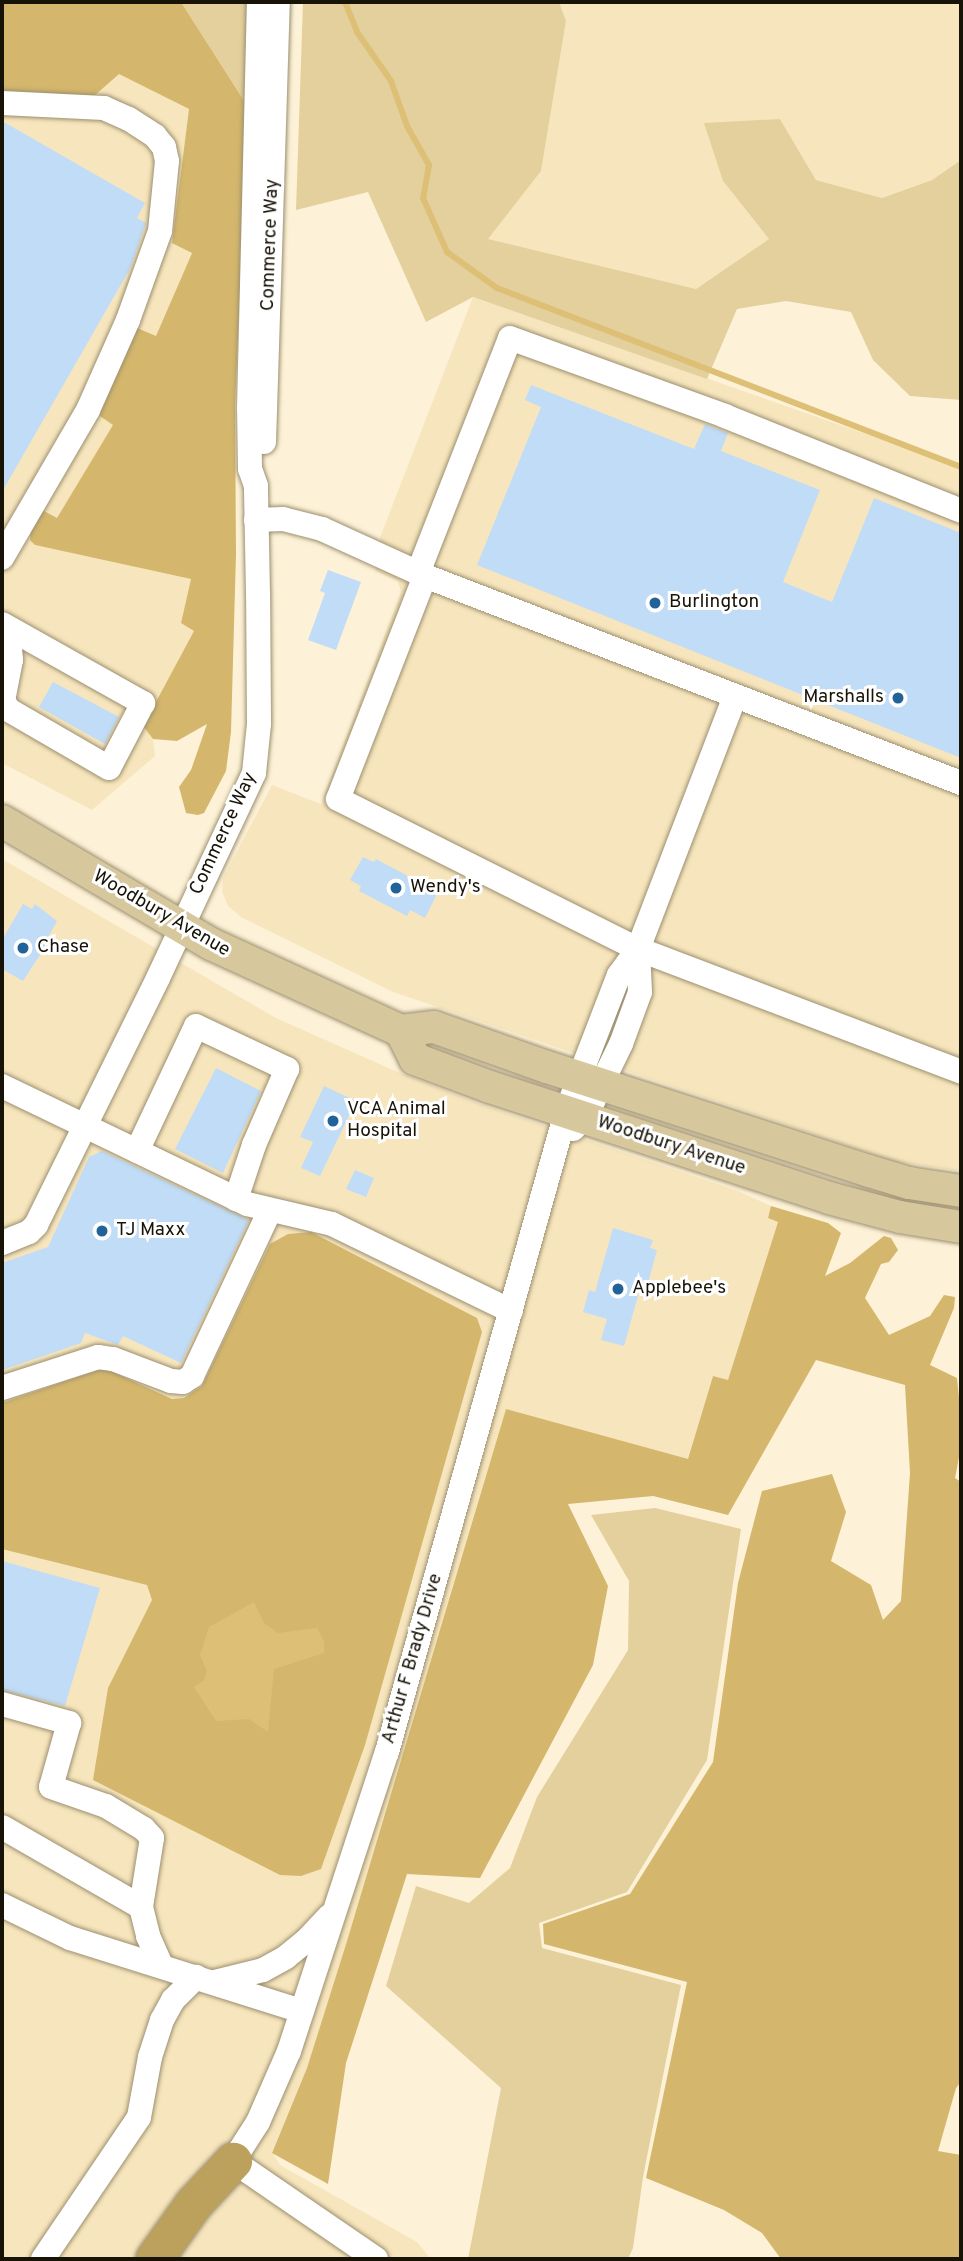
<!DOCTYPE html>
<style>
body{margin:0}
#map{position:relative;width:963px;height:2261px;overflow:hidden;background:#fdf2d7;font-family:Overpass,sans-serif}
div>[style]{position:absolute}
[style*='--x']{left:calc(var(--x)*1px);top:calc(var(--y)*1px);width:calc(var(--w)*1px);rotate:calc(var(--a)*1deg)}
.built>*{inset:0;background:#f7e6bd}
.green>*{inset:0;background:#e4d09c}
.forest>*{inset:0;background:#d4b76c}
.water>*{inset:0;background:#ddc075}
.stream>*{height:6px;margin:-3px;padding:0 3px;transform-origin:3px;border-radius:3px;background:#ddc075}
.building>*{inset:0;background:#c1dcf6}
.roads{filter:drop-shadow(0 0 2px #9c8f70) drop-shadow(0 0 2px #9c8f70)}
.minor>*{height:24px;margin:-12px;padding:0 12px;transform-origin:12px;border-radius:12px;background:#fff}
.major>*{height:32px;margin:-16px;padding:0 16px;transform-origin:16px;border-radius:16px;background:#d7c79d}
.highway>*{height:37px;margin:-18.5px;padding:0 18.5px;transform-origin:18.5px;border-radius:18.5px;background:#bca15c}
.dots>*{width:19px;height:19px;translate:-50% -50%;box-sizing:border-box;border:4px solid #fff;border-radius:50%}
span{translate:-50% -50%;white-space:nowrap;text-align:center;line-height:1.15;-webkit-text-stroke:6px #fff;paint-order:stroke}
.street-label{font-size:19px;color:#171307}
.poi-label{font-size:19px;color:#171307}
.left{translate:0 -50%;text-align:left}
.right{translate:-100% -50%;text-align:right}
.frame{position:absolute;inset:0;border:4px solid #171307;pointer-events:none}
</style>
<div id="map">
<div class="built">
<i style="clip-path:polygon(559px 2px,961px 2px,961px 160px,932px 180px,882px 198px,816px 180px,780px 119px,723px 181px,769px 239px,696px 289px,487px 239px,541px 170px,566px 21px)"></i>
<i style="clip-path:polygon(119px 73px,189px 109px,172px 243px,192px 252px,156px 337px,136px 327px,97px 414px,114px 424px,57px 519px,35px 545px,191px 579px,181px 623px,195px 630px,143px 726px,153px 739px,155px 756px,92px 810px,2px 763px,2px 92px)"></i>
<i style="clip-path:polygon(473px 297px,961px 467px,961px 1171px,897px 1162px,393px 992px,241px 917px,228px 906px,222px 891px,223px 878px,272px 785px,321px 804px,401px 592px,398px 581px,375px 571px,381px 535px)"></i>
<i style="clip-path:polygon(2px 859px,276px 1018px,393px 1070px,480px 1104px,738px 1191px,771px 1206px,768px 1218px,778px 1222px,728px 1381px,713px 1376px,688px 1460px,506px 1409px,347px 1941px,307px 2068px,272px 2152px,280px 2165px,417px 2242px,431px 2259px,2px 2259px)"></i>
</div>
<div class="green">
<i style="clip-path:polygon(181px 2px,250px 2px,248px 107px)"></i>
<i style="clip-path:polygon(303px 2px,559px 2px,566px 21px,541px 171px,488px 239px,696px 289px,769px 239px,723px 181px,704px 123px,780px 119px,816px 180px,882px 198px,932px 180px,961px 160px,961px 400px,910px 396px,873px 360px,851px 312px,786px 301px,737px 309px,707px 379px,473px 297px,426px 322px,368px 192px,296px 210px)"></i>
<i style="clip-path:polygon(655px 1508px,741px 1529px,707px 1760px,627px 1892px,539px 1923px,542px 1948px,681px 1985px,643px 2177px,633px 2248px,628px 2259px,468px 2259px,501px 2088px,386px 1986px,416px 1886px,469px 1903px,510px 1868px,537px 1797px,628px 1650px,629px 1581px,591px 1515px)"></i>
</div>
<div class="forest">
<i style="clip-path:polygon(2px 2px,181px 2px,248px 107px,235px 405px,236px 554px,231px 732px,226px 771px,204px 813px,198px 815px,186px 813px,179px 787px,191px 770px,207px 724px,177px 741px,153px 739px,143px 726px,194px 631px,181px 623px,191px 579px,35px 545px,30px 540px,31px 528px,42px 510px,57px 518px,113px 425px,97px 414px,135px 327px,156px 336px,192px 253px,172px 243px,189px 109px,119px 74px,94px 96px,2px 92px)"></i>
<i style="clip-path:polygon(771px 1206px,828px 1223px,841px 1233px,825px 1276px,850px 1263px,884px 1236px,891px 1238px,898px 1250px,889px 1262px,881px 1264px,865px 1298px,889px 1335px,930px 1316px,944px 1295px,955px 1297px,954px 1308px,930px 1365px,957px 1378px,961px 1417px,961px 1447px,955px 1478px,961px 1482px,961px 2082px,956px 2088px,938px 2151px,961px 2155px,961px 2259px,781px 2259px,762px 2233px,724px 2210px,646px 2178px,687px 1982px,544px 1944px,543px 1924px,630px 1894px,713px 1762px,738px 1583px,762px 1491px,832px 1474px,846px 1512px,831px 1561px,871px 1585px,883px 1620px,901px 1601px,910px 1473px,905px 1385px,816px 1360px,728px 1515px,653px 1496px,568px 1504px,608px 1586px,593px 1665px,480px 1878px,407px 1874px,346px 2063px,328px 2184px,272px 2153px,307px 2068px,347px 1941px,506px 1409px,688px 1459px,713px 1376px,728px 1380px,778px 1222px,768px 1218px)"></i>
<i style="clip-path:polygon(311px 1232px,477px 1318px,482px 1332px,365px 1745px,321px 1869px,301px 1876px,280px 1875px,93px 1780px,108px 1688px,152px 1600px,147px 1585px,2px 1549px,2px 1403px,104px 1368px,172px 1399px,184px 1398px,202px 1386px,270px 1244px,288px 1234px)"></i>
</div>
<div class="water">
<i style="clip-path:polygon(254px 1602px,264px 1623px,278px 1633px,317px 1628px,324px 1641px,324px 1653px,274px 1669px,268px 1732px,249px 1719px,216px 1721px,194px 1687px,204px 1680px,207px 1671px,200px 1655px,209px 1627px)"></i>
</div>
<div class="stream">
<i style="--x:345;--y:2;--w:32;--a:68"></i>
<i style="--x:357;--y:32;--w:60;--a:55.2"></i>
<i style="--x:391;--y:81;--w:48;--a:70.4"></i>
<i style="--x:407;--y:126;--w:45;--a:60.6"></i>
<i style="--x:429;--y:165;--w:34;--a:100"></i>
<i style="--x:423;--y:198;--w:59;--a:66"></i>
<i style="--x:447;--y:252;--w:62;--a:35.8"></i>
<i style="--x:497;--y:288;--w:497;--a:21.1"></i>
</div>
<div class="building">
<i style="clip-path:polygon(2px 121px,145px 203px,137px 218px,146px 223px,131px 267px,2px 492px)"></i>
<i style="clip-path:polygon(531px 385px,694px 449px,705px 424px,720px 430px,728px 433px,721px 451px,820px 490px,783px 582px,832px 602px,874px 498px,961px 533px,961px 758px,477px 565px,541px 407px,525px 400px)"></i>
<i style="clip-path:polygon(328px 570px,361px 582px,336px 650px,308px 640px,325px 593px,320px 591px)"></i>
<i style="clip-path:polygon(53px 682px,119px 717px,105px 744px,39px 707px)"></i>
<i style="clip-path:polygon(363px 857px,374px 862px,376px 859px,438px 892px,425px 918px,410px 910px,407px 916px,359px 891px,361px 886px,350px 880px)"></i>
<i style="clip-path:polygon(23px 904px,32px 909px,35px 904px,57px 921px,47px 939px,49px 941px,23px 981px,2px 969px,2px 940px)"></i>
<i style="clip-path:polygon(216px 1068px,261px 1091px,223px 1173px,175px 1149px)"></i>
<i style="clip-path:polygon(324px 1086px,356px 1101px,320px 1176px,301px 1168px,313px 1142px,300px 1137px)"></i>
<i style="clip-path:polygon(102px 1151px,249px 1220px,181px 1363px,123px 1336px,118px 1345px,85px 1333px,81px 1343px,2px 1370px,2px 1263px,48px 1247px,89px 1157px)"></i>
<i style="clip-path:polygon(355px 1170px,374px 1178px,366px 1197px,346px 1189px)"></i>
<i style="clip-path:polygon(613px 1228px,653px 1240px,650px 1248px,657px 1250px,647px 1287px,641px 1285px,624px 1346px,601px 1340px,607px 1319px,583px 1312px,589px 1290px,595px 1292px)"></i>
<i style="clip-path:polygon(2px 1561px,100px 1588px,65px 1706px,2px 1690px)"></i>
</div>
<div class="roads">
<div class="minor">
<i style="--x:2;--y:103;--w:102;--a:2.8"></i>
<i style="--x:104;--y:108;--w:27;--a:24"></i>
<i style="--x:129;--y:119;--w:31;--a:33"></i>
<i style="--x:155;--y:136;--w:14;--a:51"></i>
<i style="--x:164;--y:147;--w:14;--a:78"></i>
<i style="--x:167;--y:161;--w:70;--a:95.7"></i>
<i style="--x:160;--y:231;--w:95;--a:109.8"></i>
<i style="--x:128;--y:320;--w:98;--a:114"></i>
<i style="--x:88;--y:410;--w:171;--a:120.2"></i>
<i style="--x:264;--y:442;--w:440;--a:-88.2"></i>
<i style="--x:256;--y:520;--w:27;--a:-2"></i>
<i style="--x:283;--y:519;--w:40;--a:14.4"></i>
<i style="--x:322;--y:529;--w:113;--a:24.5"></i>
<i style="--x:425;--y:576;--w:575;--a:21.12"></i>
<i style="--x:418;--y:573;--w:252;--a:-68.6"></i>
<i style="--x:510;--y:338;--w:229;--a:19.9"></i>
<i style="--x:725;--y:416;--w:254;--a:21.9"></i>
<i style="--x:425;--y:576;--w:239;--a:111.3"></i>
<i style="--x:338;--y:799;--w:335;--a:26.6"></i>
<i style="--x:638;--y:949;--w:346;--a:20.8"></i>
<i style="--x:2;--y:624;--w:162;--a:29.3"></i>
<i style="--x:143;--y:703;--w:73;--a:117.6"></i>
<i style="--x:109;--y:768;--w:116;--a:-149.9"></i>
<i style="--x:9;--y:710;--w:11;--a:-124"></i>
<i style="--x:3;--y:701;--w:42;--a:-79"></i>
<i style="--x:11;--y:660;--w:23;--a:-95"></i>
<i style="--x:9;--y:637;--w:12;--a:-114"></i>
<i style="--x:2;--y:1086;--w:272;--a:25.7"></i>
<i style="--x:247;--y:1204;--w:87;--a:13.2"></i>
<i style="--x:332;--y:1224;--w:199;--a:25.9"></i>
<i style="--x:573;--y:1129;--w:16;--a:-43"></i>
<i style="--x:585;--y:1118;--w:82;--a:-64.1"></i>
<i style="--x:621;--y:1044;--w:55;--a:-69.9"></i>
<i style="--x:640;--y:992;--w:43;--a:-92.7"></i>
<i style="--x:137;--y:1151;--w:138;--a:-64.7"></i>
<i style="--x:196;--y:1026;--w:101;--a:25.3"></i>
<i style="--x:287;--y:1069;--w:83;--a:113.5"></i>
<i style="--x:254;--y:1145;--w:57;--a:108.4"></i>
<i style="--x:2;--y:1243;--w:29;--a:-22"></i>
<i style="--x:29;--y:1232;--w:10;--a:-45"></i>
<i style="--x:36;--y:1225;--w:275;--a:-63.7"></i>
<i style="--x:158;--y:978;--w:226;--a:-64.9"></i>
<i style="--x:254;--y:773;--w:49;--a:-84.2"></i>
<i style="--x:259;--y:724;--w:130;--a:-90.4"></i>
<i style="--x:258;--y:594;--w:108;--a:-91.1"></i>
<i style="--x:256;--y:486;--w:18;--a:-109"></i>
<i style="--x:250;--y:469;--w:61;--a:-90.9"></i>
<i style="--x:249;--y:408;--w:406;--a:-88.6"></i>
<i style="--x:2;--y:1388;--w:101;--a:-17.9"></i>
<i style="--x:98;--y:1357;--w:15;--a:8"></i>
<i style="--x:113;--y:1359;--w:62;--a:20.8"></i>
<i style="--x:171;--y:1381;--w:12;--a:5"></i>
<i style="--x:183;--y:1382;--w:11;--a:-34"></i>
<i style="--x:192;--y:1376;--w:181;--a:-64.8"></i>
<i style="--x:2;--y:1704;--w:70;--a:15.8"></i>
<i style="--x:69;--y:1723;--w:66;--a:105.7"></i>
<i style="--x:51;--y:1787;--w:58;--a:19.1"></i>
<i style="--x:106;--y:1806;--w:44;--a:31.2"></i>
<i style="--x:144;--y:1829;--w:12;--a:48"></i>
<i style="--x:152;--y:1838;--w:70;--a:99.1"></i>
<i style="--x:141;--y:1907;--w:30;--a:76"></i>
<i style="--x:148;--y:1936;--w:32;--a:66"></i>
<i style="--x:2;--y:1827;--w:160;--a:29.9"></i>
<i style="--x:2;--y:1905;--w:76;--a:25.9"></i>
<i style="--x:70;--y:1938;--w:243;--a:17.5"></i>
<i style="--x:215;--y:1982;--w:49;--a:-14"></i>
<i style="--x:263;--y:1970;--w:26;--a:-29"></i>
<i style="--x:286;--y:1957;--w:26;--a:-39"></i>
<i style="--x:306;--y:1941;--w:34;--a:-47"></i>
<i style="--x:43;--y:2259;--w:171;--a:-55.9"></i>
<i style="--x:139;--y:2117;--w:61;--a:-79.6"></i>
<i style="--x:150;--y:2057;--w:39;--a:-72"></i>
<i style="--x:162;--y:2020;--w:23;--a:-61"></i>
<i style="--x:173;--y:2000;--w:33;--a:-45"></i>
<i style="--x:376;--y:2259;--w:173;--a:-145.6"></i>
<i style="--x:233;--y:2161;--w:46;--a:-57.3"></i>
<i style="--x:258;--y:2122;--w:77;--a:-66.4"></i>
<i style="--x:289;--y:2051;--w:315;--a:-71.9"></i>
<i style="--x:387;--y:1752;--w:665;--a:-74.37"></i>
<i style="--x:566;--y:1112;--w:147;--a:-68.9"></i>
<i style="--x:619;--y:975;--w:32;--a:-54"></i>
<i style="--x:638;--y:949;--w:271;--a:-69"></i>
</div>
<div class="major">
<i style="--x:2;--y:821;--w:243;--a:30.5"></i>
<i style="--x:211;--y:944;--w:209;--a:24.6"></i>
<i style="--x:401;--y:1031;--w:33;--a:-7"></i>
<i style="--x:434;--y:1027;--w:120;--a:19.5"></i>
<i style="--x:547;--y:1067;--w:338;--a:17.9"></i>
<i style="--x:869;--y:1171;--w:42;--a:16.7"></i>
<i style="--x:909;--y:1183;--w:53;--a:8.7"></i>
<i style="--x:401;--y:1031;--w:31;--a:63"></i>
<i style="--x:415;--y:1059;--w:80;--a:20.5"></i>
<i style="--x:490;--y:1087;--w:357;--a:18.1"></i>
<i style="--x:829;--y:1198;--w:73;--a:15"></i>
<i style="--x:900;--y:1217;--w:62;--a:9.3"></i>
</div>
<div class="highway">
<i style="--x:154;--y:2259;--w:67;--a:-54.7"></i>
<i style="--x:193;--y:2204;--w:59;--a:-47.1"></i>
</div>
</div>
<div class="dots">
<i style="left:655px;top:603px;background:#216399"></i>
<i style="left:898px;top:698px;background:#216399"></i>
<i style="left:396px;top:888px;background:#216399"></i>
<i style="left:23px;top:948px;background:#216399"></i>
<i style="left:333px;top:1121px;background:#216399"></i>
<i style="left:102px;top:1231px;background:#216399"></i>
<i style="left:618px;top:1289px;background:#216399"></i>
</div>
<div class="street-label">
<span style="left:271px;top:245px;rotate:-88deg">Commerce Way</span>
<span style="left:224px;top:834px;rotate:-65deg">Commerce Way</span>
<span style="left:161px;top:914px;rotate:30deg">Woodbury Avenue</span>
<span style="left:671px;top:1146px;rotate:18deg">Woodbury Avenue</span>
<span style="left:413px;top:1659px;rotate:-74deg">Arthur F Brady Drive</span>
</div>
<div class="poi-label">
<span class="left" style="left:669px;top:603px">Burlington</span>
<span class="right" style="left:884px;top:698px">Marshalls</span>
<span class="left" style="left:410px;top:888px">Wendy's</span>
<span class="left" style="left:37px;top:948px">Chase</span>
<span class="left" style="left:347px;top:1121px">VCA Animal<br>Hospital</span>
<span class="left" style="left:116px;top:1231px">TJ Maxx</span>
<span class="left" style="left:632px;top:1289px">Applebee's</span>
</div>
<div class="frame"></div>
</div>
